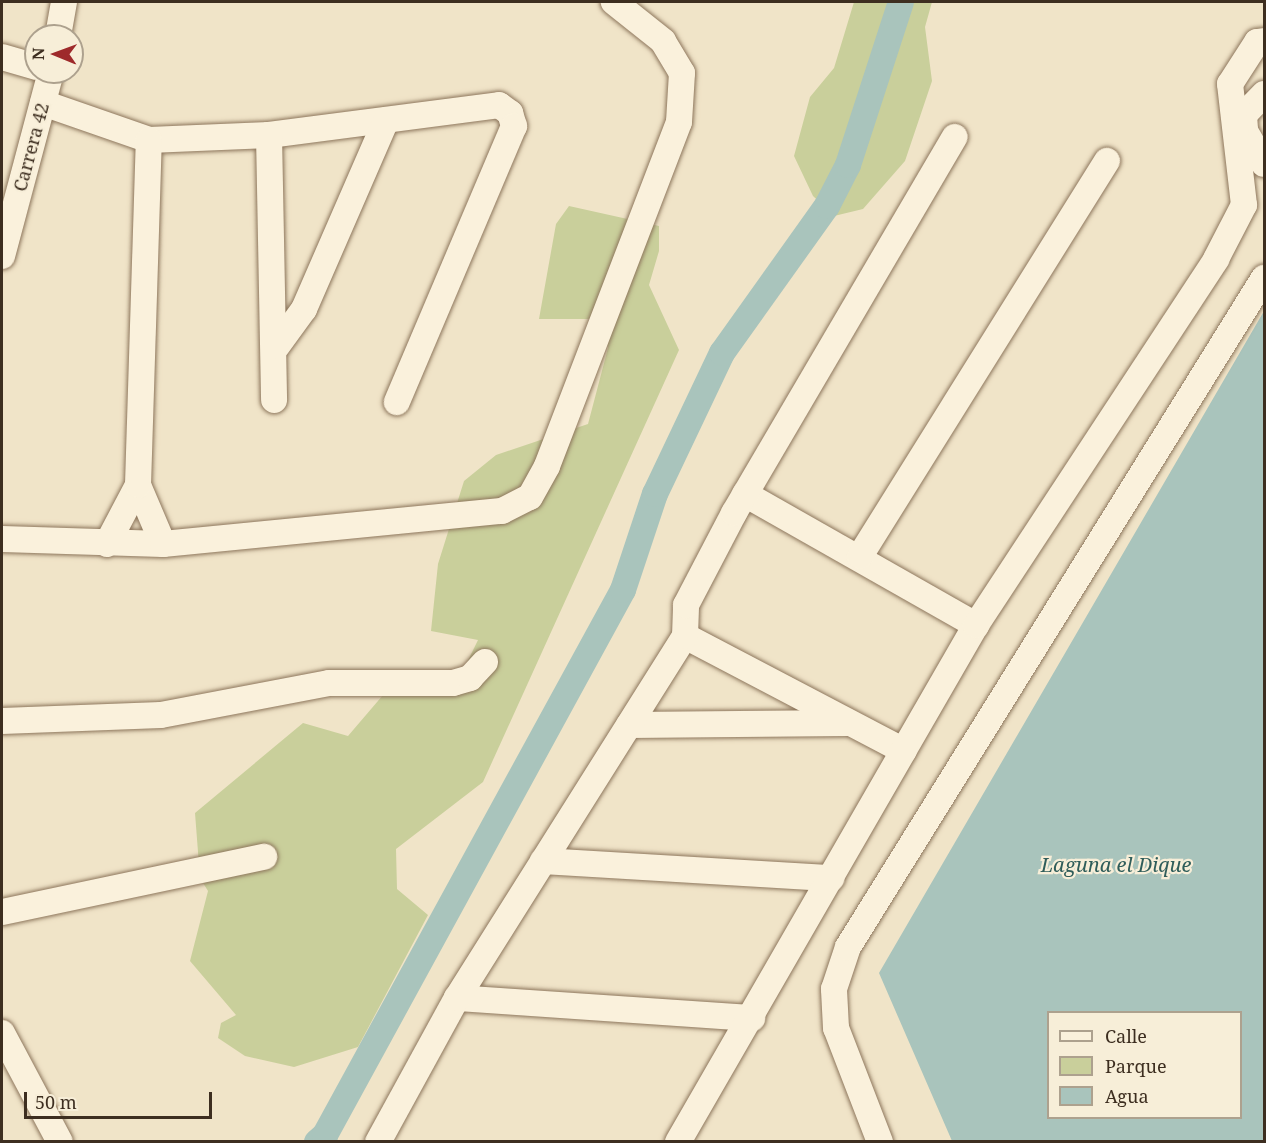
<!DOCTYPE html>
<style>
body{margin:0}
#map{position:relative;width:1266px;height:1143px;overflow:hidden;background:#f0e4c8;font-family:"Noto Serif",serif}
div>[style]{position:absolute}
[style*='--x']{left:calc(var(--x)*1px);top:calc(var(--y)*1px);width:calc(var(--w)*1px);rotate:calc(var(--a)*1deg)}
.green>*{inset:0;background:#c9cf9b}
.water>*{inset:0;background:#a9c4bc}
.canal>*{height:26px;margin:-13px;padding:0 13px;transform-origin:13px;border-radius:13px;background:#a9c4bc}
.roads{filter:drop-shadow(0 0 2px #8d765c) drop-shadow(0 0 2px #8d765c)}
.minor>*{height:26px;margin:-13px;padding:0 13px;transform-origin:13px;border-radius:13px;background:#faf1dc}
span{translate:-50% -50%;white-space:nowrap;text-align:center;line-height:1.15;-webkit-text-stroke:4.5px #f7eed8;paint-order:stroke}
.street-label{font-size:18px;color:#3d2e20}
.water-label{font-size:20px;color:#2f5d5a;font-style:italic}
.frame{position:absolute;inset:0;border:3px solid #3d2e20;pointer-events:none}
.legend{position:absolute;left:1047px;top:1011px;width:195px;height:108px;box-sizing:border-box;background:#f7eed8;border:2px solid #ada18e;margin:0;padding:8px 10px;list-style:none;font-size:18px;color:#3d2e20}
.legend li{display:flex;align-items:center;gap:12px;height:30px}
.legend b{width:30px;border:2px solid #ada18e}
.north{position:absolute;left:24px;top:24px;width:60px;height:60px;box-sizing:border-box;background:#f7eed8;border:2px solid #ada18e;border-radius:50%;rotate:271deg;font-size:16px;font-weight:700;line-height:24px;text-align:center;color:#3d2e20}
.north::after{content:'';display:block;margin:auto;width:21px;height:27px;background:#9e2a2b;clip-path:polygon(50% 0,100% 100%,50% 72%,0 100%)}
.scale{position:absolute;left:24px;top:1092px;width:188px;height:27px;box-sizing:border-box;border:3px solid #3d2e20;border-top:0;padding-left:8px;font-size:18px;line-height:21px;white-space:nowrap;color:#3d2e20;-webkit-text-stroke:4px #f7eed8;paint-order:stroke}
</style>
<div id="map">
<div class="green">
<i style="clip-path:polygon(854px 2px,932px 2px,925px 27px,932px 81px,905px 161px,863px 209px,834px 216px,813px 196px,794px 156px,810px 97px,834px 68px)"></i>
<i style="clip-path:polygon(569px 206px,659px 226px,659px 251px,649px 285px,679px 350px,483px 782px,396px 849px,397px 889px,428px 915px,358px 1047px,294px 1067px,245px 1056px,218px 1038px,221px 1023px,236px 1015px,190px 961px,208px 891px,200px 878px,195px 813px,303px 723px,348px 736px,401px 674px,454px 689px,478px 640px,431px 631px,438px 564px,464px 481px,496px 455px,588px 424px,608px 348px,603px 319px,539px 319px,556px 224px)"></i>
</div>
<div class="water">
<i style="clip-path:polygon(evenodd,1264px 311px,1264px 1141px,952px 1141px,879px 973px,1264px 311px,1048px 1012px,1240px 1012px,1240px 1118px,1048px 1118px,1048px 1012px)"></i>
</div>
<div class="canal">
<i style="--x:317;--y:1142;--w:11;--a:-41"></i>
<i style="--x:325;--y:1135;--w:621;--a:-61.33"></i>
<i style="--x:623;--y:590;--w:101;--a:-71.6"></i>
<i style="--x:655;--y:494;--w:156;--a:-64.6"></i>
<i style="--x:722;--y:353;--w:181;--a:-54.5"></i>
<i style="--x:827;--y:206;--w:46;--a:-62.9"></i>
<i style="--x:848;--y:165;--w:171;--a:-72"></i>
</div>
<div class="roads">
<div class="minor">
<i style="--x:58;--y:36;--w:35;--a:-80"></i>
<i style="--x:2;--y:57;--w:35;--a:16"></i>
<i style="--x:1264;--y:94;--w:29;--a:134"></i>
<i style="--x:1244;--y:115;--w:16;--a:86"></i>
<i style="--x:1245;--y:131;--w:38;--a:60"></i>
<i style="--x:43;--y:103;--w:112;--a:19.2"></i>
<i style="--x:149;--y:140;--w:120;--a:-2.4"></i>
<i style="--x:269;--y:135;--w:232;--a:-7.4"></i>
<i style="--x:499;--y:105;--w:14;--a:36"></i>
<i style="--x:510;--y:113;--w:14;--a:73"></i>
<i style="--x:514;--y:126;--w:300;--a:113"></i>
<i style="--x:269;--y:135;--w:265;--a:88.9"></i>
<i style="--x:2;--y:256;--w:190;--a:-75.1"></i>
<i style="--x:277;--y:346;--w:46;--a:-53.9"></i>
<i style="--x:304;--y:309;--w:206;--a:-66.5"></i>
<i style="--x:138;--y:485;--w:64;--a:67"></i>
<i style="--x:745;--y:494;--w:266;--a:29.6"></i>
<i style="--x:2;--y:539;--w:161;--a:1.8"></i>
<i style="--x:163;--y:544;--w:341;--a:-5.6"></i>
<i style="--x:502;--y:511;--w:31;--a:-27"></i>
<i style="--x:530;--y:497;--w:35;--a:-61"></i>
<i style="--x:547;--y:466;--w:368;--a:-69"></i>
<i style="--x:679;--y:122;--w:49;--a:-86.5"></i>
<i style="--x:682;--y:73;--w:37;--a:-121"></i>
<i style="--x:663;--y:41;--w:63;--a:-141.5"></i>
<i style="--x:107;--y:544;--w:67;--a:-62.3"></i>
<i style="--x:138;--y:485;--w:345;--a:-88.2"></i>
<i style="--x:860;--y:556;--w:466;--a:-58"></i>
<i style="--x:685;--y:636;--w:247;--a:27.7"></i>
<i style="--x:2;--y:721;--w:159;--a:-2.2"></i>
<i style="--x:161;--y:715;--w:171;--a:-10.8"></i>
<i style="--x:329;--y:683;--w:124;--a:0"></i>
<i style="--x:453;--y:683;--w:18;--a:-16"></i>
<i style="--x:470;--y:678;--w:22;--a:-47"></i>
<i style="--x:629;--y:725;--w:219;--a:-0.5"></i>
<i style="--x:543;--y:861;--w:289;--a:3.4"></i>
<i style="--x:2;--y:912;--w:268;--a:-11.9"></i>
<i style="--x:457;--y:998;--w:296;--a:3.9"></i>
<i style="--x:2;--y:1033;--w:123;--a:62"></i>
<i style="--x:378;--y:1142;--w:164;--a:-61.3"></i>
<i style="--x:457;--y:998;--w:428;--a:-57.8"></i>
<i style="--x:685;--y:636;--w:31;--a:-88"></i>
<i style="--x:686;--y:605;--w:104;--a:-62.4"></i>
<i style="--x:734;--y:513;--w:436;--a:-59.6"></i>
<i style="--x:678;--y:1142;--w:597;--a:-60.04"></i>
<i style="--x:976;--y:625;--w:438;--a:-56.7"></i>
<i style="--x:1216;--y:259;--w:61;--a:-62.6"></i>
<i style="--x:1244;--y:205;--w:122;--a:-96.6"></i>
<i style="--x:1230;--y:84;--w:50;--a:-57.3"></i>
<i style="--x:1257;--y:42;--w:7;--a:-8"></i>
<i style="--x:880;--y:1142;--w:122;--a:-111.1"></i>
<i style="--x:836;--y:1028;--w:39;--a:-93"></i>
<i style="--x:834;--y:989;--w:44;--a:-71.6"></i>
<i style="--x:848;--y:947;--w:788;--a:-58.13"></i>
</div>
</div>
<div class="street-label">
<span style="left:31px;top:147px;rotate:-75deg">Carrera 42</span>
</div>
<div class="water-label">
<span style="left:1116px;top:864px">Laguna el Dique</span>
</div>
<div class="frame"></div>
<ul class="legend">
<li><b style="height:8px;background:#faf1dc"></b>Calle</li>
<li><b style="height:16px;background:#c9cf9b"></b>Parque</li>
<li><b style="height:16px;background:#a9c4bc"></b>Agua</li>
</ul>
<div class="north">N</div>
<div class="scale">50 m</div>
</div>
